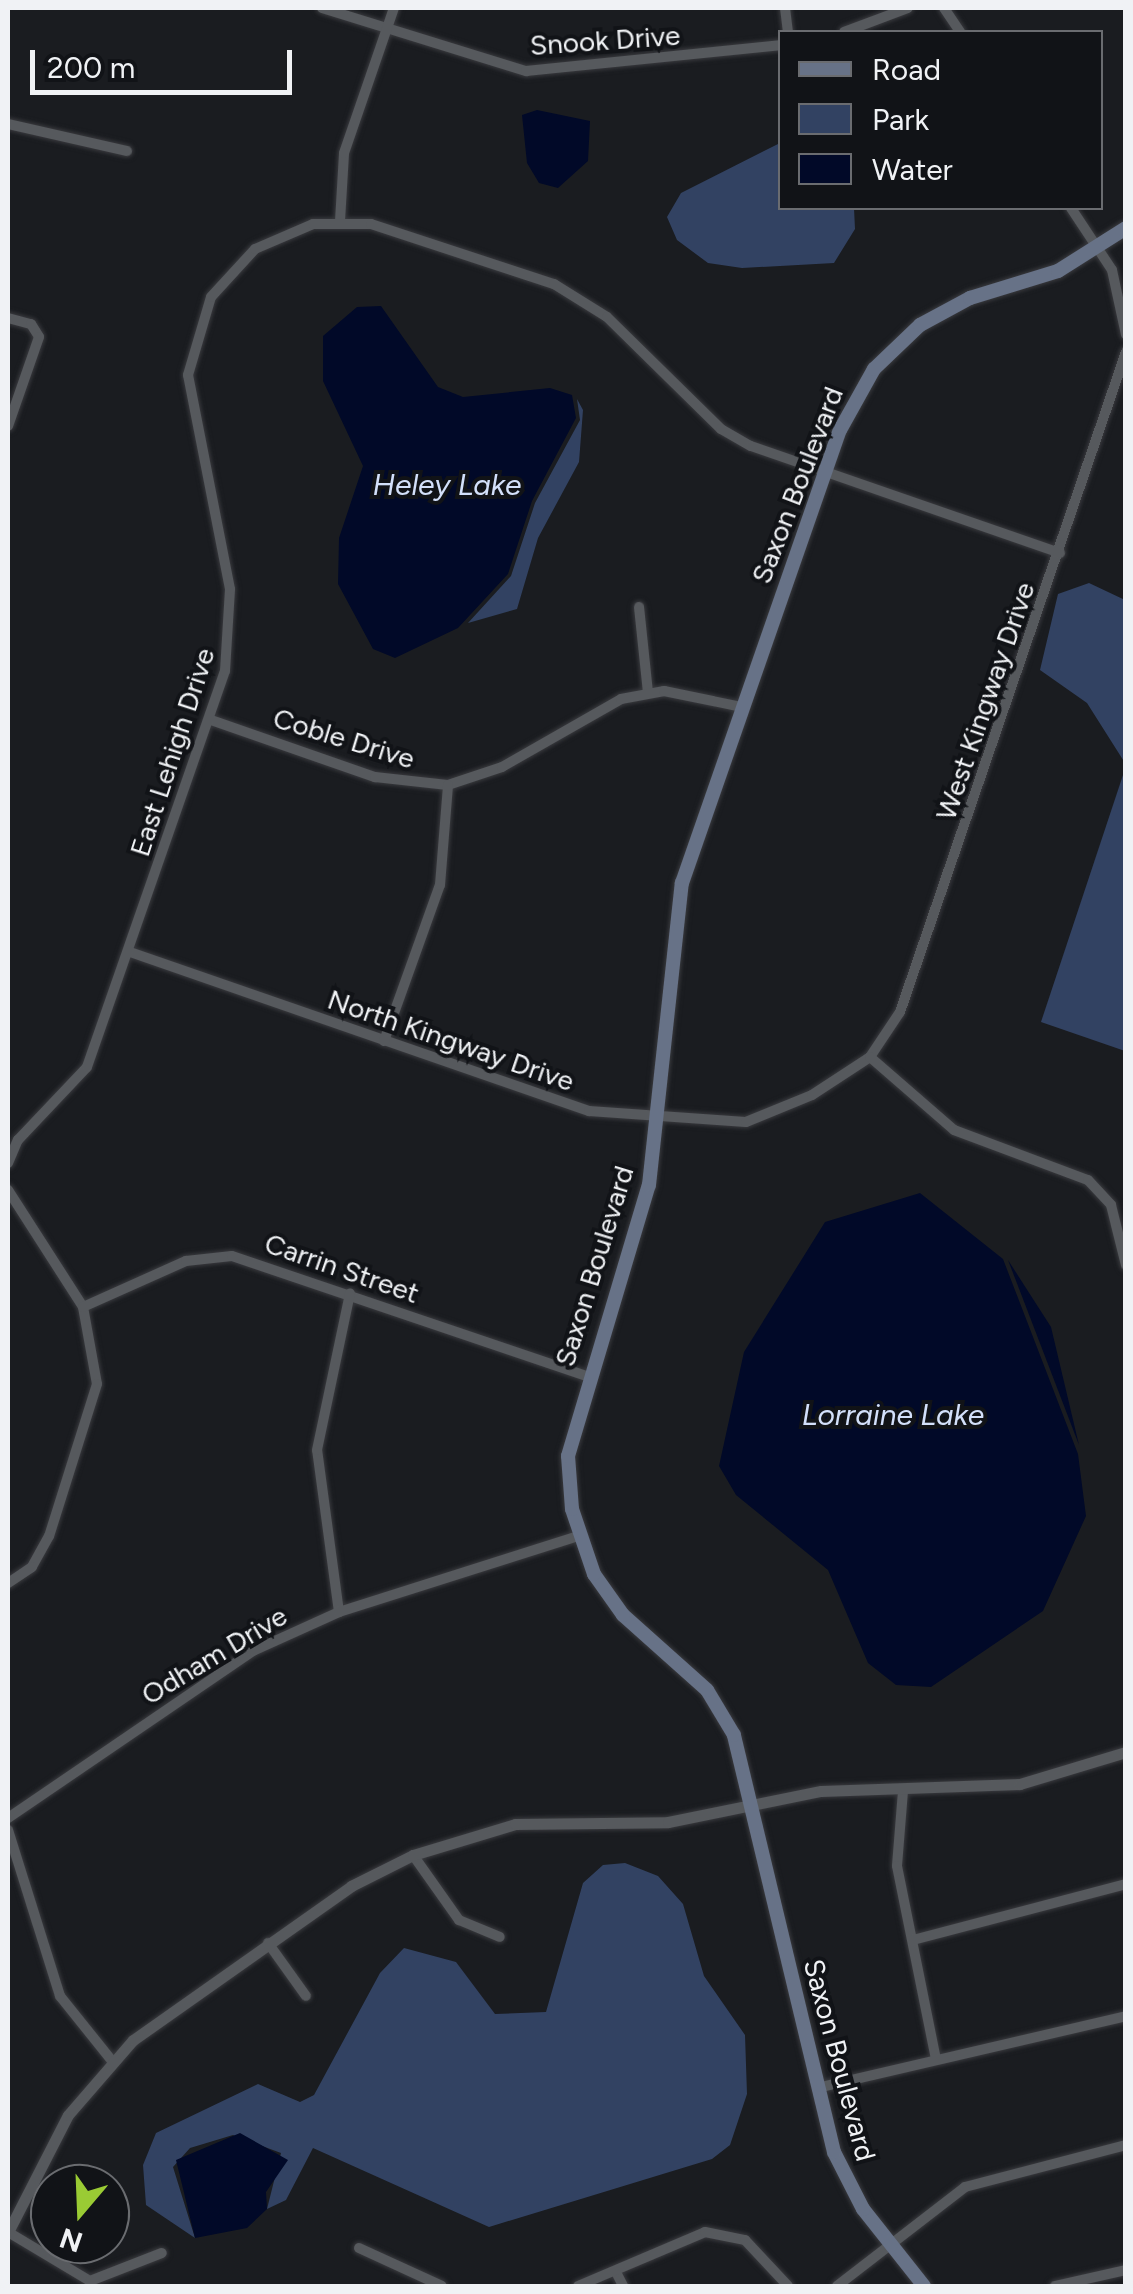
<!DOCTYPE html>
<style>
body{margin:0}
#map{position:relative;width:1133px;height:2294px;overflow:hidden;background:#1a1c20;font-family:Figtree,sans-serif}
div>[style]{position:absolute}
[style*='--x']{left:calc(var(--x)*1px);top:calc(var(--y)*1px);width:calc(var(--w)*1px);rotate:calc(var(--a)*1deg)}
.green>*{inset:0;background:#324262}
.water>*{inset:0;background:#010928}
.roads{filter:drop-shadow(0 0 2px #393a3e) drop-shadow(0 0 2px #393a3e)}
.minor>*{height:10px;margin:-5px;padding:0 5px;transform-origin:5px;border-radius:5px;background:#56595d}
.tertiary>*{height:11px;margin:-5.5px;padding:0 5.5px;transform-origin:5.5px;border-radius:5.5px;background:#56595d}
.secondary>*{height:14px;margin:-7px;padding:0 7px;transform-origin:7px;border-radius:7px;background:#677287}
span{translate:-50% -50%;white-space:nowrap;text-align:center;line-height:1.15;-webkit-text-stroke:8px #111317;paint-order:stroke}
.street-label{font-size:28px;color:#f0f2f5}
.water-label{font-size:30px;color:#d3e0fa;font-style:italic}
.frame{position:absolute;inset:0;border:10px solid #f0f2f5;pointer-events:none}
.legend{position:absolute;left:778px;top:30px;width:325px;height:180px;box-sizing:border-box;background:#111317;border:2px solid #6a6c70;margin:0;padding:12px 18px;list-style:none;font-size:30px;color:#f0f2f5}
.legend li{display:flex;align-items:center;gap:20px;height:50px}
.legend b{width:50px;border:2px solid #6a6c70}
.north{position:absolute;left:30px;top:2164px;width:100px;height:100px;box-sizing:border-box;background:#111317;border:2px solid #6a6c70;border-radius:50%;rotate:199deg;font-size:28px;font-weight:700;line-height:40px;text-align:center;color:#f0f2f5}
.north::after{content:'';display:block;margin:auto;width:35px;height:45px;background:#9acb34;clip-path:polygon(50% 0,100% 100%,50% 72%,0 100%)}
.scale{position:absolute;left:30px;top:50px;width:262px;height:45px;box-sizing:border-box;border:5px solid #f0f2f5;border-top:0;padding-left:12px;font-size:30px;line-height:35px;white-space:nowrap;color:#f0f2f5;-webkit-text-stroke:8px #111317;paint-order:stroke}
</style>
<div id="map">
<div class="green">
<i style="clip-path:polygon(780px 143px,780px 208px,854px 208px,855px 229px,834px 263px,742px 268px,708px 263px,677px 240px,667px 217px,681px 193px)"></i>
<i style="clip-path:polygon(577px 399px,583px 410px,579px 462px,538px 538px,517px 609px,468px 623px,511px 576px,535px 503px,580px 420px)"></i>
<i style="clip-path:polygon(1089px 583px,1125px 600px,1125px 763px,1087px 703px,1040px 670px,1058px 594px)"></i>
<i style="clip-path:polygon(1125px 769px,1125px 1051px,1041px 1022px)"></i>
<i style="clip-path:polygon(625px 1863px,658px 1876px,683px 1904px,704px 1976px,745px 2035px,747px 2094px,730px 2145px,712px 2159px,489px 2227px,313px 2148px,286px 2200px,267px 2209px,281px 2153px,233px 2135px,190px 2148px,173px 2167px,195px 2238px,146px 2205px,143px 2165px,156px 2133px,258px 2084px,300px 2102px,314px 2095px,380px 1973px,404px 1948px,456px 1962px,495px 2014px,546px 2012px,583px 1883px,603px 1865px)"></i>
</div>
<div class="water">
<i style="clip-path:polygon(537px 110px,590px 121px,588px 161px,558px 188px,539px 183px,527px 163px,522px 115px)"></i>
<i style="clip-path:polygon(381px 306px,438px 387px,463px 397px,550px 388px,572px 395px,576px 418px,532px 501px,508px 574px,458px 628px,395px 658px,373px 649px,338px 584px,339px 538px,363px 466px,323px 381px,323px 336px,357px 307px)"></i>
<i style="clip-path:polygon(920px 1193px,1003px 1259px,1078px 1454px,1086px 1516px,1043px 1611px,931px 1687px,896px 1685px,868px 1663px,828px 1570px,736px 1495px,719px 1466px,744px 1352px,825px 1222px)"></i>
<i style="clip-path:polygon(1008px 1260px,1051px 1327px,1079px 1445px)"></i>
<i style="clip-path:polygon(240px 2133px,288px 2160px,266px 2192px,267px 2209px,247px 2228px,195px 2238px,176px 2160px)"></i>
</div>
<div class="roads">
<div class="minor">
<i style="--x:322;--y:8;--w:214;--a:17.2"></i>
<i style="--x:526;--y:71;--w:255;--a:-5.8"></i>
<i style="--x:785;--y:8;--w:24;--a:83"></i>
<i style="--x:944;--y:8;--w:29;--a:56"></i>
<i style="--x:844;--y:32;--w:68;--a:-20.6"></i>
<i style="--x:8;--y:124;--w:122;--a:12.8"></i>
<i style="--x:1071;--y:208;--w:74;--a:56.5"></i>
<i style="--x:1112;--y:270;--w:66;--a:77.8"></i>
<i style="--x:340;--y:221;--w:68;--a:-86.6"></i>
<i style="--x:344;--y:153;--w:153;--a:-71"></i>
<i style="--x:8;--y:318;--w:24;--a:15"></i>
<i style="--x:31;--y:324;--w:15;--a:58"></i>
<i style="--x:39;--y:337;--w:94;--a:109.2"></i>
<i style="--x:639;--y:607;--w:86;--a:84"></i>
<i style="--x:211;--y:720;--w:174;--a:19.2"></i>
<i style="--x:375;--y:777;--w:73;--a:6.3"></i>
<i style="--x:448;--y:785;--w:57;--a:-18.4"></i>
<i style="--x:502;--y:767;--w:137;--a:-29.7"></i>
<i style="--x:621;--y:699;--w:44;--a:-10.5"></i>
<i style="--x:664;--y:691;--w:80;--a:11.6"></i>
<i style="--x:130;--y:952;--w:486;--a:19.1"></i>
<i style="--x:589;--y:1111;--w:157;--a:4"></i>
<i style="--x:746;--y:1122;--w:71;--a:-22.2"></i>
<i style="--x:812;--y:1095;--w:69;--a:-33.2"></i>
<i style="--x:870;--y:1057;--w:54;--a:-56.3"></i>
<i style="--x:900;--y:1012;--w:698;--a:-71.1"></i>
<i style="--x:384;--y:1041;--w:166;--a:-70.3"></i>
<i style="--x:440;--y:885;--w:100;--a:-85.4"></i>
<i style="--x:870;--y:1057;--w:111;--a:41"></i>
<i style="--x:954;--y:1130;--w:143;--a:20.5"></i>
<i style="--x:1088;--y:1180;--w:34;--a:47"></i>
<i style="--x:1111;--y:1205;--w:62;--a:76"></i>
<i style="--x:8;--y:1163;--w:25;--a:-67"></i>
<i style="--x:18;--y:1140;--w:100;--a:-46.6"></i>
<i style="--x:87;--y:1067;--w:419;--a:-70.8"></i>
<i style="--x:225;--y:671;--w:82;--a:-86.5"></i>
<i style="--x:230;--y:589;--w:218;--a:-101.1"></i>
<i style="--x:188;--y:375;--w:81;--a:-73.6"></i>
<i style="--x:211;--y:297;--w:65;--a:-47.5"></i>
<i style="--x:255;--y:249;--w:63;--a:-23.3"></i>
<i style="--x:313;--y:224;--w:58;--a:0"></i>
<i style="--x:371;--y:224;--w:193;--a:18.2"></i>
<i style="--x:554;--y:284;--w:62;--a:31.9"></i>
<i style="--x:607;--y:317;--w:160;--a:44.5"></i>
<i style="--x:721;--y:429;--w:34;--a:30"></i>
<i style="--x:751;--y:446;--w:327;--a:19.1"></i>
<i style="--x:8;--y:1190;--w:139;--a:57.3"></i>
<i style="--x:83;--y:1307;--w:78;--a:79.7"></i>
<i style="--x:97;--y:1384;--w:159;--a:107.5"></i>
<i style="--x:49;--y:1536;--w:35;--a:119"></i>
<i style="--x:32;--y:1567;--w:29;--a:146"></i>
<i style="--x:83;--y:1307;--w:113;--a:-24.1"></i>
<i style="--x:186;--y:1261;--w:46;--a:-6.2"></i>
<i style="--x:232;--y:1256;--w:375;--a:18.7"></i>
<i style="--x:339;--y:1612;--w:163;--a:-97.7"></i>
<i style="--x:317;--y:1450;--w:160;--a:-78.1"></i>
<i style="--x:903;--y:1791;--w:75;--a:94.6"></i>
<i style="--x:897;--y:1866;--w:197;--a:78.6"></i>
<i style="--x:8;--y:1818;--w:297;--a:-34.3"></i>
<i style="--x:253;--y:1651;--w:94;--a:-24.4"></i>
<i style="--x:339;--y:1612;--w:251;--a:-17.6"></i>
<i style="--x:8;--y:1830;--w:174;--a:72.6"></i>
<i style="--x:60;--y:1996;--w:83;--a:51.3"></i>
<i style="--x:413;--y:1855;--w:80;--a:54.7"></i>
<i style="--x:459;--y:1920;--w:44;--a:22.5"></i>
<i style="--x:913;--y:1940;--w:220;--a:-14.7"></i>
<i style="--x:268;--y:1943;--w:65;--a:54.4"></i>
<i style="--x:817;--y:2088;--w:317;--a:-13.1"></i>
<i style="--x:8;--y:2232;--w:96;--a:30.9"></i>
<i style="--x:90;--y:2281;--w:77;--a:-21.3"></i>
<i style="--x:359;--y:2248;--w:91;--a:24.6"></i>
<i style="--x:616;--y:2272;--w:16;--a:63"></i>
<i style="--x:578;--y:2286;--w:138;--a:-23"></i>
<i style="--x:705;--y:2232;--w:41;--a:11.3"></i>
<i style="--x:745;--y:2240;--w:63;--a:46.9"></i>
<i style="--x:837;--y:2286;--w:162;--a:-37.7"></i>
<i style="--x:965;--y:2187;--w:166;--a:-14.6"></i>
<i style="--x:1055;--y:2286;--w:73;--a:-12.7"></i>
</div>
<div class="tertiary">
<i style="--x:8;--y:2232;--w:131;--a:-62.9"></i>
<i style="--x:68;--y:2115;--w:99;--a:-49.1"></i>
<i style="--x:133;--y:2040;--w:267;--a:-35.2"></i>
<i style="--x:351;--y:1886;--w:69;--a:-26.6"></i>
<i style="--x:413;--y:1855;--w:107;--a:-16.9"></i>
<i style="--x:515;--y:1824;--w:153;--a:-0.7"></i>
<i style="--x:668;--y:1822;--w:156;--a:-11.5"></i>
<i style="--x:821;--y:1791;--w:199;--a:-2"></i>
<i style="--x:1020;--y:1784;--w:111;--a:-16.8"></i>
</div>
<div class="secondary">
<i style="--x:924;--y:2286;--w:98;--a:-128.4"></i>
<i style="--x:863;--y:2209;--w:64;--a:-117"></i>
<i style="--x:834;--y:2152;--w:429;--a:-103.5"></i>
<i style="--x:734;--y:1735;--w:52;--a:-121"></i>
<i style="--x:707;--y:1690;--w:113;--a:-138.2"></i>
<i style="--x:623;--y:1615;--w:50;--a:-125.3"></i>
<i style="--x:594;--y:1574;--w:69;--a:-108.7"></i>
<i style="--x:572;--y:1509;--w:53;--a:-94.3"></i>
<i style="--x:568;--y:1456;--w:283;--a:-73.4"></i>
<i style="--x:649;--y:1185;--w:304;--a:-83.8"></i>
<i style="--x:682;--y:883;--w:480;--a:-70.8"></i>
<i style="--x:840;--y:430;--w:70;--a:-60.9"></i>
<i style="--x:874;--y:369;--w:64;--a:-43.7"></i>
<i style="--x:920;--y:325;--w:57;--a:-28.4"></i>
<i style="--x:970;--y:298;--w:92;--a:-17.1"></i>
<i style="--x:1058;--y:271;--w:80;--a:-32.3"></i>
</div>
</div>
<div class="street-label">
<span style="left:605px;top:40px;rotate:-4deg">Snook Drive</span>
<span style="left:797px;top:485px;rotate:-69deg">Saxon Boulevard</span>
<span style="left:985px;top:701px;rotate:-71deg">West Kingway Drive</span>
<span style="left:344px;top:738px;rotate:17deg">Coble Drive</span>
<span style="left:172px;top:752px;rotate:-72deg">East Lehigh Drive</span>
<span style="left:451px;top:1040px;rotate:19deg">North Kingway Drive</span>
<span style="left:594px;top:1266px;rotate:-73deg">Saxon Boulevard</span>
<span style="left:342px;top:1268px;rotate:19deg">Carrin Street</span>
<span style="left:214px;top:1655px;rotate:-31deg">Odham Drive</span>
<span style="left:840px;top:2060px;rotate:75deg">Saxon Boulevard</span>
</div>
<div class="water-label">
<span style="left:447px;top:485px">Heley Lake</span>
<span style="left:893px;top:1415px">Lorraine Lake</span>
</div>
<div class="frame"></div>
<ul class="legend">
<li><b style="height:12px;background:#677287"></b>Road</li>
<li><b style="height:28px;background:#324262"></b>Park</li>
<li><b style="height:28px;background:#010928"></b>Water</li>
</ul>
<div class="north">N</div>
<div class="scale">200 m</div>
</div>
